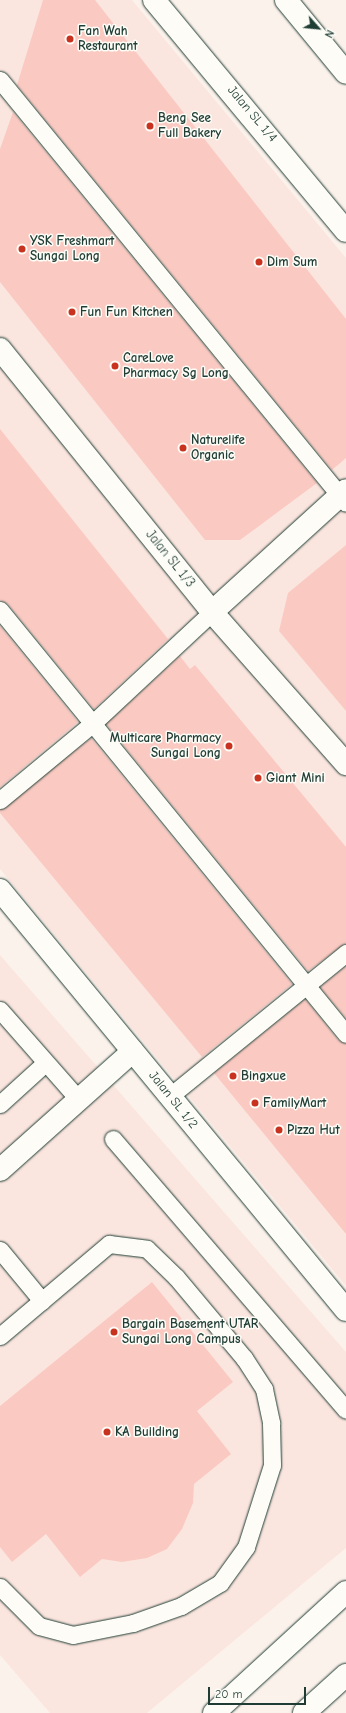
<!DOCTYPE html>
<style>
body{margin:0}
#map{position:relative;width:346px;height:1713px;overflow:hidden;background:#fcf2ec;font-family:"Comic Neue",sans-serif}
div>[style]{position:absolute}
[style*='--x']{left:calc(var(--x)*1px);top:calc(var(--y)*1px);width:calc(var(--w)*1px);rotate:calc(var(--a)*1deg)}
.built>*{inset:0;background:#fbe6df}
.building>*{inset:0;background:#facac2}
.roads{filter:drop-shadow(0 0 1px #1f3d34) drop-shadow(0 0 1px #1f3d34)}
.lane>*{height:17px;margin:-8.5px;padding:0 8.5px;transform-origin:8.5px;border-radius:8.5px;background:#fdfcf7}
.street>*{height:22px;margin:-11px;padding:0 11px;transform-origin:11px;border-radius:11px;background:#fdfcf7}
.secondary>*{height:22px;margin:-11px;padding:0 11px;transform-origin:11px;border-radius:11px;background:#fdfcf7}
.dots>*{width:11px;height:11px;translate:-50% -50%;box-sizing:border-box;border:2px solid #fdfcf7;border-radius:50%}
span{translate:-50% -50%;white-space:nowrap;text-align:center;line-height:1.15;-webkit-text-stroke:3px #fdfcf7;paint-order:stroke}
.poi-label{font-size:13px;color:#1f3d34;font-weight:700}
.left{translate:0 -50%;text-align:left}
.right{translate:-100% -50%;text-align:right}
.street-label{font-size:13px;color:#1f3d34}
.north{position:absolute;left:298px;top:8px;width:40px;height:40px;-webkit-text-stroke:3px #fdfcf7;paint-order:stroke;rotate:117deg;font-size:11px;font-weight:700;line-height:16px;text-align:center;color:#1f3d34}
.north::after{content:'';display:block;margin:auto;width:14px;height:18px;background:#1f3d34;clip-path:polygon(50% 0,100% 100%,50% 72%,0 100%)}
.scale{position:absolute;left:208px;top:1687px;width:98px;height:18px;box-sizing:border-box;border:2px solid #1f3d34;border-top:0;padding-left:5px;font-size:12px;line-height:14px;white-space:nowrap;color:#1f3d34;-webkit-text-stroke:3px #fdfcf7;paint-order:stroke}
</style>
<div id="map">
<div class="built">
<i style="clip-path:polygon(0 0,132px 0,346px 258px,346px 1286px,0 869px)"></i>
<i style="clip-path:polygon(0 955px,346px 1352px,346px 1548px,147px 1713px,50px 1713px,0 1655px)"></i>
</div>
<div class="building">
<i style="clip-path:polygon(43px 0,95px 0,346px 319px,346px 458px,332px 470px,17px 85px)"></i>
<i style="clip-path:polygon(13px 112px,317px 483px,240px 540px,205px 540px,0 282px,0 149px)"></i>
<i style="clip-path:polygon(0 429px,168px 639px,94px 709px,8px 604px,0 600px)"></i>
<i style="clip-path:polygon(346px 545px,346px 711px,279px 631px,288px 593px)"></i>
<i style="clip-path:polygon(0 626px,78px 722px,0 787px)"></i>
<i style="clip-path:polygon(180px 656px,190px 669px,195px 665px,346px 847px,346px 943px,308px 971px,106px 724px)"></i>
<i style="clip-path:polygon(91px 738px,292px 984px,202px 1057px,0 813px,0 810px)"></i>
<i style="clip-path:polygon(346px 966px,346px 1018px,320px 987px)"></i>
<i style="clip-path:polygon(305px 999px,338px 1040px,346px 1044px,346px 1234px,214px 1073px)"></i>
<i style="clip-path:polygon(152px 1282px,233px 1382px,197px 1411px,231px 1454px,194px 1484px,193px 1503px,182px 1529px,167px 1549px,147px 1558px,122px 1562px,102px 1559px,80px 1577px,46px 1534px,12px 1562px,0 1547px,0 1406px)"></i>
</div>
<div class="roads">
<div class="lane">
<i style="--x:0;--y:80;--w:546;--a:50.72"></i>
<i style="--x:0;--y:610;--w:547;--a:50.78"></i>
<i style="--x:0;--y:800;--w:121;--a:-39.6"></i>
<i style="--x:93;--y:723;--w:163;--a:-43"></i>
<i style="--x:0;--y:1010;--w:120;--a:48.7"></i>
<i style="--x:170;--y:1096;--w:227;--a:-39.1"></i>
<i style="--x:0;--y:1104;--w:61;--a:-42.3"></i>
<i style="--x:113;--y:1139;--w:357;--a:49.3"></i>
<i style="--x:0;--y:1250;--w:66;--a:50.5"></i>
<i style="--x:0;--y:1336;--w:143;--a:-40.2"></i>
<i style="--x:109;--y:1244;--w:38;--a:7"></i>
<i style="--x:147;--y:1249;--w:40;--a:44"></i>
<i style="--x:176;--y:1277;--w:106;--a:50"></i>
<i style="--x:244;--y:1358;--w:37;--a:57"></i>
<i style="--x:264;--y:1389;--w:35;--a:78"></i>
<i style="--x:271;--y:1423;--w:42;--a:88.6"></i>
<i style="--x:272;--y:1465;--w:86;--a:107.6"></i>
<i style="--x:246;--y:1547;--w:44;--a:125.8"></i>
<i style="--x:220;--y:1583;--w:45;--a:149.5"></i>
<i style="--x:181;--y:1606;--w:51;--a:160.5"></i>
<i style="--x:133;--y:1623;--w:61;--a:168.7"></i>
<i style="--x:73;--y:1635;--w:35;--a:-165"></i>
<i style="--x:39;--y:1626;--w:55;--a:-135"></i>
</div>
<div class="street">
<i style="--x:154;--y:0;--w:300;--a:50.3"></i>
<i style="--x:286;--y:0;--w:94;--a:50.6"></i>
<i style="--x:0;--y:349;--w:338;--a:51.1"></i>
<i style="--x:212;--y:612;--w:203;--a:48.6"></i>
<i style="--x:212;--y:612;--w:181;--a:-42.3"></i>
<i style="--x:0;--y:890;--w:544;--a:50.52"></i>
<i style="--x:0;--y:1170;--w:178;--a:-41.8"></i>
</div>
<div class="secondary">
<i style="--x:214;--y:1713;--w:179;--a:-42.5"></i>
<i style="--x:304;--y:1713;--w:57;--a:-42.1"></i>
</div>
</div>
<div class="dots">
<i style="left:70px;top:39px;background:#c8321e"></i>
<i style="left:150px;top:126px;background:#c8321e"></i>
<i style="left:22px;top:249px;background:#c8321e"></i>
<i style="left:259px;top:262px;background:#c8321e"></i>
<i style="left:72px;top:312px;background:#c8321e"></i>
<i style="left:115px;top:366px;background:#c8321e"></i>
<i style="left:183px;top:448px;background:#c8321e"></i>
<i style="left:229px;top:746px;background:#c8321e"></i>
<i style="left:258px;top:778px;background:#c8321e"></i>
<i style="left:233px;top:1076px;background:#c8321e"></i>
<i style="left:255px;top:1103px;background:#c8321e"></i>
<i style="left:279px;top:1130px;background:#c8321e"></i>
<i style="left:114px;top:1332px;background:#c8321e"></i>
<i style="left:107px;top:1432px;background:#c8321e"></i>
</div>
<div class="poi-label">
<span class="left" style="left:78px;top:39px">Fan Wah<br>Restaurant</span>
<span class="left" style="left:158px;top:126px">Beng See<br>Full Bakery</span>
<span class="left" style="left:30px;top:249px">YSK Freshmart<br>Sungai Long</span>
<span class="left" style="left:267px;top:262px">Dim Sum</span>
<span class="left" style="left:80px;top:312px">Fun Fun Kitchen</span>
<span class="left" style="left:123px;top:366px">CareLove<br>Pharmacy Sg Long</span>
<span class="left" style="left:191px;top:448px">Naturelife<br>Organic</span>
<span class="right" style="left:221px;top:746px">Multicare Pharmacy<br>Sungai Long</span>
<span class="left" style="left:266px;top:778px">Giant Mini</span>
<span class="left" style="left:241px;top:1076px">Bingxue</span>
<span class="left" style="left:263px;top:1103px">FamilyMart</span>
<span class="left" style="left:287px;top:1130px">Pizza Hut</span>
<span class="left" style="left:122px;top:1332px">Bargain Basement UTAR<br>Sungai Long Campus</span>
<span class="left" style="left:115px;top:1432px">KA Building</span>
</div>
<div class="street-label">
<span style="left:252px;top:114px;rotate:50deg">Jalan SL 1/4</span>
<span style="left:170px;top:559px;rotate:51deg">Jalan SL 1/3</span>
<span style="left:173px;top:1100px;rotate:51deg">Jalan SL 1/2</span>
</div>
<div class="north">N</div>
<div class="scale">20 m</div>
</div>
